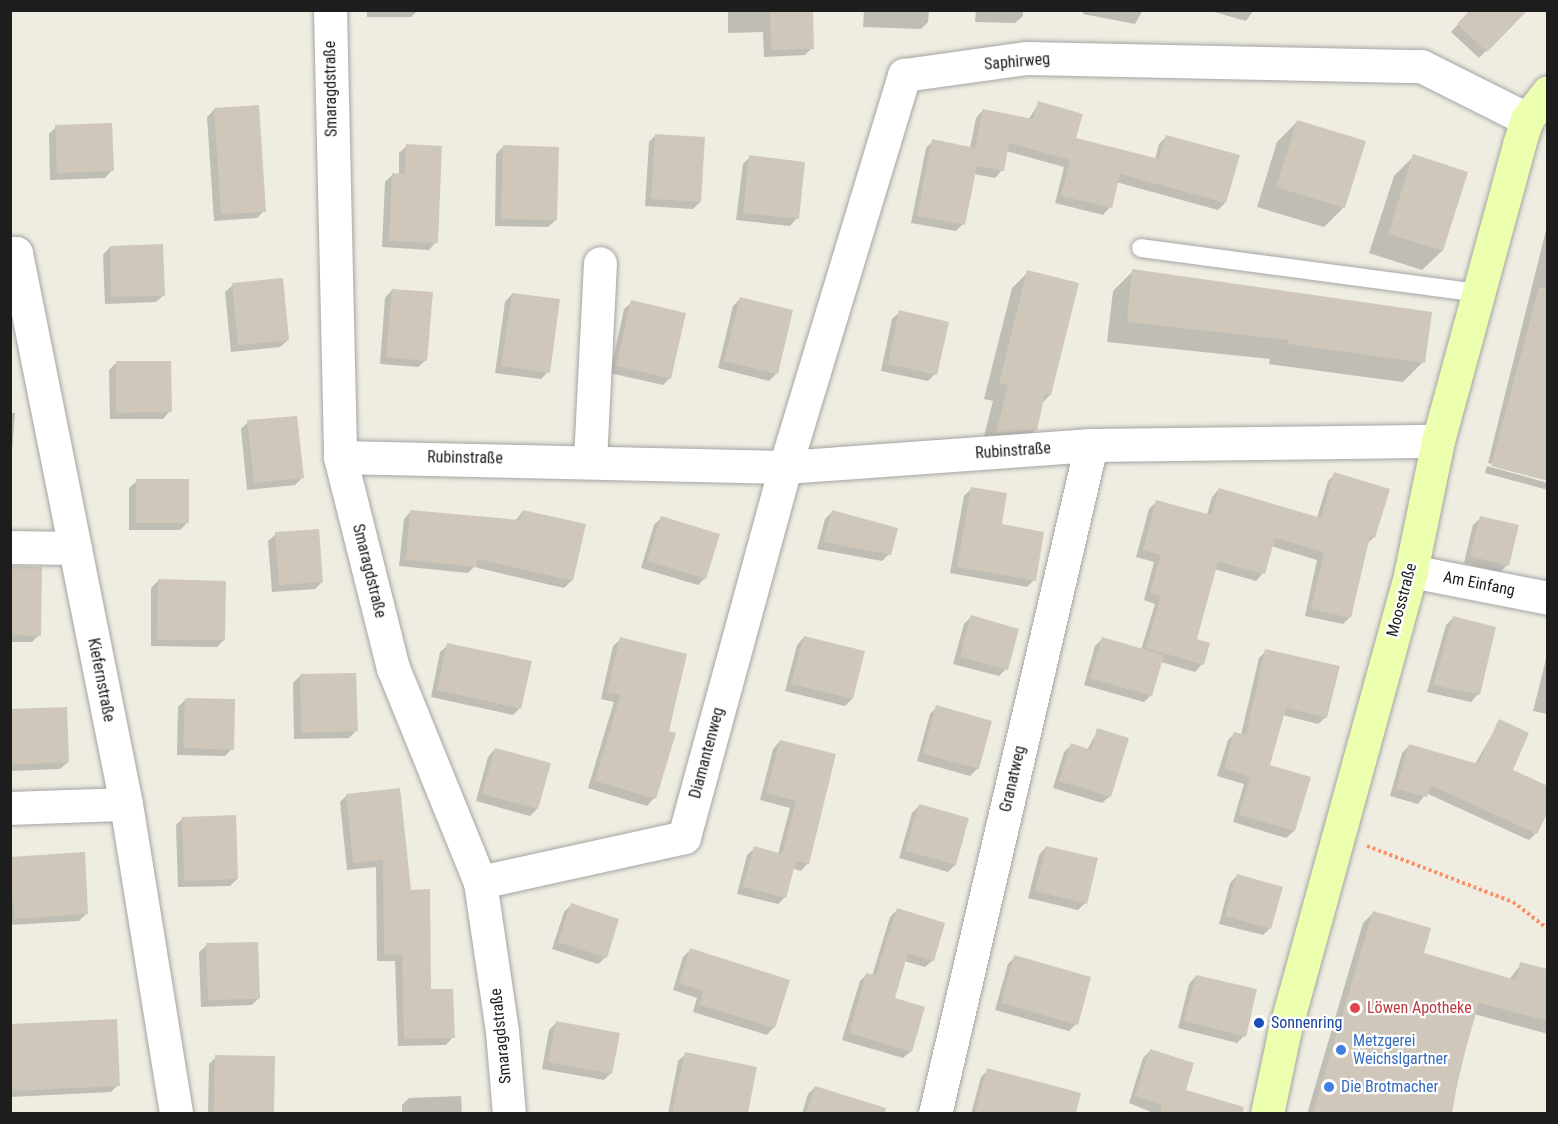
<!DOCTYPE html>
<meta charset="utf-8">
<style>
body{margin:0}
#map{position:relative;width:1558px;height:1124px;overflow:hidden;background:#efede1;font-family:"Roboto Condensed",sans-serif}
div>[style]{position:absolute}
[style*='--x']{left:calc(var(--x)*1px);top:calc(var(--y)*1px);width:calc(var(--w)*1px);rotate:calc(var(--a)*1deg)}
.shadow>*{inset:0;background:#0003}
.building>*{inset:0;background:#cfc7ba}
.path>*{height:4px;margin-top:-2px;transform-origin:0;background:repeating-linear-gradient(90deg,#ff8f62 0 3px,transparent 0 6px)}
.roads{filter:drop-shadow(0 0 2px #a4a4a4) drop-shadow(0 0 2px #a4a4a4)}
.lane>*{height:18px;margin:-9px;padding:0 9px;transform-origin:9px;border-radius:9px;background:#fff}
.street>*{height:33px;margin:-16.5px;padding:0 16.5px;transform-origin:16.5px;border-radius:16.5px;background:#fff}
.secondary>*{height:33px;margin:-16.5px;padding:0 16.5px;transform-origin:16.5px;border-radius:16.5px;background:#ecffaf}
.dots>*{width:16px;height:16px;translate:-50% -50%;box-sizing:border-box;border:3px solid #fff;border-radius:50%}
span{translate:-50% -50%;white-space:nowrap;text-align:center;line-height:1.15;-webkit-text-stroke:4.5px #fff;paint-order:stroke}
.street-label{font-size:16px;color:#1d1d1d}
.health-label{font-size:16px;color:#be3a42}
.left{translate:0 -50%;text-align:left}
.transit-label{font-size:16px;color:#164399}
.shop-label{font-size:16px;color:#366cbe}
.frame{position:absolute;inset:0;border:12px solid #1d1d1d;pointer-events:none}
</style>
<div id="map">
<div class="shadow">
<i style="clip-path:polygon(367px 10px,418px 10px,411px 17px,367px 17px)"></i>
<i style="clip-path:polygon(728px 10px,811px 10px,812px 48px,805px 55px,764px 57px,763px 32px,728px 33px)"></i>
<i style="clip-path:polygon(864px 10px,929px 10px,928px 22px,921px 29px,863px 27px)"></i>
<i style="clip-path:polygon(976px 10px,1023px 10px,1023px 16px,1015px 23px,975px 22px)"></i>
<i style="clip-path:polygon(1084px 10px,1143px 10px,1135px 24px,1083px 14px)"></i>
<i style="clip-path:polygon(1207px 10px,1254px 10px,1246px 21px)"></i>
<i style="clip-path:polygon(1471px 10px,1526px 10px,1479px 58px,1451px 32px)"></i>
<i style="clip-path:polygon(1039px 103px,1074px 139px,1155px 159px,1159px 144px,1167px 136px,1225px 203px,1218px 210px,1116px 182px,1110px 207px,1103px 215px,1055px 203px,1064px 167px,1006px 151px,1002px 170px,995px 178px,974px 174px,963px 224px,956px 231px,911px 223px,926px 148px,933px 141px,970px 148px,976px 118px,983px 110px,1028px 120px)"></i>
<i style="clip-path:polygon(215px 109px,264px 211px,257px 218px,214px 221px,207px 117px)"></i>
<i style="clip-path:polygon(1297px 122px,1344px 207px,1324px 227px,1257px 207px,1277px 142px)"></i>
<i style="clip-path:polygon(56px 127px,112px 170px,105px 178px,50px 180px,49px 134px)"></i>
<i style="clip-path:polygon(656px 135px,700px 202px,693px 209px,645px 206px,649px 142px)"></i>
<i style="clip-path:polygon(407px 146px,436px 242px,429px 250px,382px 247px,385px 182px,392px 175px,399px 175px,399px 153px)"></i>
<i style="clip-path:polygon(503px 147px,556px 220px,548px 227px,495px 226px,496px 154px)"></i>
<i style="clip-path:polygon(1414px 156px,1442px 251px,1422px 270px,1369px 253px,1394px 176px)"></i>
<i style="clip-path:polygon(750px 157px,797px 218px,790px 226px,736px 220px,743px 164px)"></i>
<i style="clip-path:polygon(1548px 222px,1548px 479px,1488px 463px)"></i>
<i style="clip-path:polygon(110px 247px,164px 295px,156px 302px,105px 304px,103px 255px)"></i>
<i style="clip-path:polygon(1133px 271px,1423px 362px,1403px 382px,1269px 364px,1270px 359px,1107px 342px,1113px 291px)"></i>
<i style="clip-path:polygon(1028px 272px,1050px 395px,1042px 403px,1036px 429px,1020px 445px,981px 448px,993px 401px,984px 399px,1012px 288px)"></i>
<i style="clip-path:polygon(233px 285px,288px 340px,280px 347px,231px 352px,225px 292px)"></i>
<i style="clip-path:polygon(392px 290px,426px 360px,418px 367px,380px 364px,385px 298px)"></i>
<i style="clip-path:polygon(512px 294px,548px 372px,541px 379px,495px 373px,505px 302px)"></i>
<i style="clip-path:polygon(740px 299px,777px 373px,769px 381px,718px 368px,733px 306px)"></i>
<i style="clip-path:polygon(632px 302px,670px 378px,663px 385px,610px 373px,624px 309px)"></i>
<i style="clip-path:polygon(900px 312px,935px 374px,928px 381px,881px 371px,892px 319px)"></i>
<i style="clip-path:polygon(116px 363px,170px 411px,163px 419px,110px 419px,109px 370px)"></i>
<i style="clip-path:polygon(10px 413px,15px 413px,10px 478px)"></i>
<i style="clip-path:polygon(248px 422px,302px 478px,295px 485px,247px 490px,241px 429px)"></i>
<i style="clip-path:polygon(1487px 466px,1548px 483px,1548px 490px,1485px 473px)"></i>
<i style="clip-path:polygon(1335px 474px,1374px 537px,1366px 545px,1350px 617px,1343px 624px,1305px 616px,1317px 560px,1271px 546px,1263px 573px,1256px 581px,1214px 569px,1195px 640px,1202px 664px,1195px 672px,1161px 662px,1151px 695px,1144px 702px,1084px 685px,1095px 646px,1102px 639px,1141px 650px,1155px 604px,1144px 600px,1154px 562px,1136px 557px,1149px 509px,1157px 501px,1207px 515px,1212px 497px,1219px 489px,1317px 518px,1328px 481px)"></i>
<i style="clip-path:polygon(137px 481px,187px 523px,180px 530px,129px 530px,129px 488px)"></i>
<i style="clip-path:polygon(972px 488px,1034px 580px,1027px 587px,950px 573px,964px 496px)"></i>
<i style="clip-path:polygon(411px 511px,515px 521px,523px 511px,584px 525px,571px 581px,564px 588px,474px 567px,468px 573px,399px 566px,404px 519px)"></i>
<i style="clip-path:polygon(832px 512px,889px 554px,882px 561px,817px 549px,825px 519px)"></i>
<i style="clip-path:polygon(661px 518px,705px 578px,698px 585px,641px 568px,654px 525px)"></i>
<i style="clip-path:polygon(1481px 518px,1507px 565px,1500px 572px,1464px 563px,1473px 525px)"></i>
<i style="clip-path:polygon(276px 534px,322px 582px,315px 589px,272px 592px,268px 541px)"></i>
<i style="clip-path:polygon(10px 568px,39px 635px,32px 642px,10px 642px)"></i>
<i style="clip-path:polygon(158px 581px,224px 640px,217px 647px,151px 646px,151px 588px)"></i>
<i style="clip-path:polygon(971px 617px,1006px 669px,999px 676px,953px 664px,964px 624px)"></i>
<i style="clip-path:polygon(1453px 618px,1478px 694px,1471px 702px,1427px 692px,1446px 625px)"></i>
<i style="clip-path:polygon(804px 637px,852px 699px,845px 706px,785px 691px,797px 645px)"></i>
<i style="clip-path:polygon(621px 639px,654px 798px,647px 806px,588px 788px,614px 702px,601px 699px,613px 646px)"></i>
<i style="clip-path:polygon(448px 645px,520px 708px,513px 715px,431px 697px,440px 652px)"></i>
<i style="clip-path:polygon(1266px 651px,1326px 717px,1318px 724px,1283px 715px,1268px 766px,1309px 778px,1294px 831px,1286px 838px,1233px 822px,1244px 784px,1217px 776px,1228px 740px,1235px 733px,1241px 735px,1259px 658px)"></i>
<i style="clip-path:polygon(1548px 651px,1548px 714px,1533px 711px)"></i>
<i style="clip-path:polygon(300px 676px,356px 731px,349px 738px,294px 739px,293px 683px)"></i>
<i style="clip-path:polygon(185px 700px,232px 749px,225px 756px,177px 755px,178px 707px)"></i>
<i style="clip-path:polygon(937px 707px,978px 768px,970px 776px,917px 761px,930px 714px)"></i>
<i style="clip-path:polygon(10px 710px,68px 762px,60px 769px,10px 771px)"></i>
<i style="clip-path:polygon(1500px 721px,1511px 771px,1536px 833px,1529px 840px,1426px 793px,1418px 804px,1390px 796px,1402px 753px,1409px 746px,1475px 764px)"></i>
<i style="clip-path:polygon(1098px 730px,1110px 796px,1102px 803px,1053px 788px,1064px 752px,1071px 745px,1087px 750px)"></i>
<i style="clip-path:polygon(780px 741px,834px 755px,808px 863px,801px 871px,792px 868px,785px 897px,778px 904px,737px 894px,747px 855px,755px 848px,778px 854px,790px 808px,760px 800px,773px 749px)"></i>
<i style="clip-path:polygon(495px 749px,537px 809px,530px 816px,476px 801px,488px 757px)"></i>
<i style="clip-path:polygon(347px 795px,410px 891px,430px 991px,453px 1037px,446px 1045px,398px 1046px,395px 961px,377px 961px,376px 867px,347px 870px,340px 802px)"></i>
<i style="clip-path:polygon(919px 806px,955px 865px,948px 872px,899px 858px,912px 813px)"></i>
<i style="clip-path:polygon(183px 818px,237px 879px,230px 886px,178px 887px,176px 825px)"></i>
<i style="clip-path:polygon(1046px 847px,1085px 903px,1078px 910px,1028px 898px,1039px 855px)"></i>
<i style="clip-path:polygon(10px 859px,87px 913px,79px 921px,10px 925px)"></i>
<i style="clip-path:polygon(1237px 876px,1270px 928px,1263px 935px,1219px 924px,1230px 883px)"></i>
<i style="clip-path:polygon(571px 905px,606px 957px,598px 964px,552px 949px,564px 912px)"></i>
<i style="clip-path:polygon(897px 910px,933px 960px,925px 967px,904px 961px,893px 999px,911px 1051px,903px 1058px,842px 1040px,860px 981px,867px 974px,872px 976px,890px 917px)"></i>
<i style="clip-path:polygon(1374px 912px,1422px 954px,1509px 980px,1521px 964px,1548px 971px,1548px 1034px,1474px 1014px,1450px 1114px,1307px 1114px,1363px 923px)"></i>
<i style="clip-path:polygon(207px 945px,259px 998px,252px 1005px,201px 1007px,199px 952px)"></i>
<i style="clip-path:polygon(690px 950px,774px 1027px,767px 1035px,693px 1012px,697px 998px,673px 990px,683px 957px)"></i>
<i style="clip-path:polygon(1015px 957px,1076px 1024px,1069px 1031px,995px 1010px,1008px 964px)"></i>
<i style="clip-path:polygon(1196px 976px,1244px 1036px,1237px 1043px,1178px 1028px,1189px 984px)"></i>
<i style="clip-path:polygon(556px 1023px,611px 1073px,604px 1080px,542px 1069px,549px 1030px)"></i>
<i style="clip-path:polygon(10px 1025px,118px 1085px,111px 1092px,10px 1097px)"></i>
<i style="clip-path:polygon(1150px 1051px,1184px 1091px,1228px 1104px,1225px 1114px,1156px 1114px,1129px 1103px,1143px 1058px)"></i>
<i style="clip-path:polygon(686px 1054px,755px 1068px,746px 1114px,668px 1114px,678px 1061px)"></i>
<i style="clip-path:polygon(216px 1057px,273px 1058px,272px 1114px,208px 1114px,209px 1064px)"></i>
<i style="clip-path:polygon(988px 1070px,1080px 1094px,1074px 1114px,971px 1114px,981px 1077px)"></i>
<i style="clip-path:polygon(815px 1087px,878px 1107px,876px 1114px,802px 1114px,808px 1094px)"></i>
<i style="clip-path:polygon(461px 1096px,462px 1114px,402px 1114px,402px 1105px,409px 1098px)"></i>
</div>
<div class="building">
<i style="clip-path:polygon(770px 10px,813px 10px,814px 49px,771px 50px)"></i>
<i style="clip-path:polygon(1470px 10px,1528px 10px,1487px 52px,1457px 24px)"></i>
<i style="clip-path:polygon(1038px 101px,1083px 114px,1076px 138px,1159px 159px,1166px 135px,1240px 155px,1226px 203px,1120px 174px,1112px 208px,1061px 196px,1070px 160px,1009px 143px,1004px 171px,977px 166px,965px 225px,917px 216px,932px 139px,975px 148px,983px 109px,1033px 119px)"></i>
<i style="clip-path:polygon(259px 105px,266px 212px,221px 214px,214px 108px)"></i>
<i style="clip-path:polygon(1297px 120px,1366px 141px,1345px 208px,1276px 187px)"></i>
<i style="clip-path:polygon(112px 123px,114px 171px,57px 173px,55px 125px)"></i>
<i style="clip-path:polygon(655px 134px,705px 137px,701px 202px,651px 199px)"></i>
<i style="clip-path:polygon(406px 144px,442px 146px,438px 243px,389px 241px,392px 173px,405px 174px)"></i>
<i style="clip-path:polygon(503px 145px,559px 147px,557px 220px,501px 219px)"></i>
<i style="clip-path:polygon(1413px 154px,1468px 172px,1443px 251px,1388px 234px)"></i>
<i style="clip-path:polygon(749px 155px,805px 162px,799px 219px,743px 213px)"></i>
<i style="clip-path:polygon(163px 244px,165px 296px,111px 297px,110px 246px)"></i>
<i style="clip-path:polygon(1132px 269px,1432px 312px,1425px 363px,1288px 344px,1289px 340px,1127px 322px)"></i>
<i style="clip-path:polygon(1027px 270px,1079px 283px,1051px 395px,1045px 394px,1037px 430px,996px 433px,1008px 385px,999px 383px)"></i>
<i style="clip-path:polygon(283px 278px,289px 340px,238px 345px,232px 283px)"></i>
<i style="clip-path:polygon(1539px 287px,1548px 288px,1548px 481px,1491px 466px)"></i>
<i style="clip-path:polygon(392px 289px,433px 292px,427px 361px,386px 357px)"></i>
<i style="clip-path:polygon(512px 293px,560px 299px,550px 373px,501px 366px)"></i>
<i style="clip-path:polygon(740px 297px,793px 310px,778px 374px,724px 361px)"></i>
<i style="clip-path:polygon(631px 300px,686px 313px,671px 379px,616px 366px)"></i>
<i style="clip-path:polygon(899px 310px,949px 322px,937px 375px,888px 364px)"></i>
<i style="clip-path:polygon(116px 361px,171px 361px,172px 412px,116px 413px)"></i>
<i style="clip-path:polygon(297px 416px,304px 478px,254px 483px,247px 420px)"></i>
<i style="clip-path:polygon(1334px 472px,1390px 489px,1375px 538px,1370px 536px,1351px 618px,1311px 609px,1324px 552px,1275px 538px,1265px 574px,1218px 562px,1197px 639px,1210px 643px,1204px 665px,1146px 648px,1161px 596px,1150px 593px,1161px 555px,1143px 550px,1156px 500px,1211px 515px,1219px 488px,1321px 518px)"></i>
<i style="clip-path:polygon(136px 479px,189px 479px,189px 523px,136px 523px)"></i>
<i style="clip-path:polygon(971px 487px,1007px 493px,1002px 524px,1044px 532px,1036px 581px,957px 567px)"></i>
<i style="clip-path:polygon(410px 510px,520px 520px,523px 510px,586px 524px,573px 581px,477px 559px,477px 567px,406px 560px)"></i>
<i style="clip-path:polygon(832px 510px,898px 528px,891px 555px,823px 542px)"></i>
<i style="clip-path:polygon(661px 516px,720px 534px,706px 579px,647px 561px)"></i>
<i style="clip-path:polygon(1480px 516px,1519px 525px,1509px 566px,1470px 556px)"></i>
<i style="clip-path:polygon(319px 529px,323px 582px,279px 585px,275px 532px)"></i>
<i style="clip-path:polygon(10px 566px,42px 567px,41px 636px,10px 635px)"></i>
<i style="clip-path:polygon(158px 579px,226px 581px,225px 640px,157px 640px)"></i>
<i style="clip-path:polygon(971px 615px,1019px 629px,1008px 670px,960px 657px)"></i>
<i style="clip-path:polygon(1453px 616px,1496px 627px,1480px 695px,1433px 685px)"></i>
<i style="clip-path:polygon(804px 636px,865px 651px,853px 699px,791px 684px)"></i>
<i style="clip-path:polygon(620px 637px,687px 654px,669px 731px,676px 733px,656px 799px,595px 781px,620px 695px,607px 692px)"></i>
<i style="clip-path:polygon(1102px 637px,1164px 655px,1152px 696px,1090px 678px)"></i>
<i style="clip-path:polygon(447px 643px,532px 661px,521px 709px,437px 690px)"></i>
<i style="clip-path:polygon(1265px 649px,1340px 666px,1327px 718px,1286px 708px,1270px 765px,1311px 777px,1295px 831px,1239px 815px,1250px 777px,1224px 769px,1234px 732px,1246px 735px)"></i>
<i style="clip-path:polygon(356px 673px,358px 731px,301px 733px,300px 674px)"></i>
<i style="clip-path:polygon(185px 698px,235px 699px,234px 750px,183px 748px)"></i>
<i style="clip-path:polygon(936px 705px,992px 721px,979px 769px,923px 754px)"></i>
<i style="clip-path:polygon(67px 707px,69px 762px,10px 765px,10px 709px)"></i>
<i style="clip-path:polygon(1499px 719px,1529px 733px,1513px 770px,1548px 786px,1548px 812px,1537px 834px,1430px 785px,1427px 797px,1396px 789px,1409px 744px,1478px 764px)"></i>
<i style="clip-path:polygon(1097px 728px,1129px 738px,1111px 797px,1059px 781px,1071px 743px,1091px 750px)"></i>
<i style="clip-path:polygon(780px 740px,836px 754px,809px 864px,796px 861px,786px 898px,743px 887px,754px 846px,782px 854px,796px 801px,766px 793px)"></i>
<i style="clip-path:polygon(495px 748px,551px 763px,538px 809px,482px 794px)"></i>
<i style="clip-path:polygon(400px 788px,411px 890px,430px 889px,431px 989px,453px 989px,455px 1038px,404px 1039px,402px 954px,384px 955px,383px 860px,353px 863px,346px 794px)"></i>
<i style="clip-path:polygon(919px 804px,969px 818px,956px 865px,905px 851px)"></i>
<i style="clip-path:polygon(236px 815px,238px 879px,184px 881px,182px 817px)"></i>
<i style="clip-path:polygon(1046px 846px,1098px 858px,1087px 904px,1035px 891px)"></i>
<i style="clip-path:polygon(85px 852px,88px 914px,14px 919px,10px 857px)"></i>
<i style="clip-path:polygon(1237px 874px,1283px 887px,1271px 929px,1225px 916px)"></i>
<i style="clip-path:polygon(571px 903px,619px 919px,607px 958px,558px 942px)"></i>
<i style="clip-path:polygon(897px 908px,945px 923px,934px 961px,908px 953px,895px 998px,925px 1007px,912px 1052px,849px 1033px,866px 973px,876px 975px)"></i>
<i style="clip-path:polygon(1373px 911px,1431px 928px,1424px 953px,1516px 980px,1520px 962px,1548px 969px,1548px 1021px,1479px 1003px,1460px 1069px,1452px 1113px,1313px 1113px)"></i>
<i style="clip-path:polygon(258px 942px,260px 999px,208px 1000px,206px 943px)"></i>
<i style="clip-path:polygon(690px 948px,790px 980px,775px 1028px,699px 1005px,703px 991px,679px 983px)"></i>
<i style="clip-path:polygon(1014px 955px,1091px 977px,1078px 1025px,1001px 1003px)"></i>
<i style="clip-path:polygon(1196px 975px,1257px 989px,1246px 1037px,1184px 1021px)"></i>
<i style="clip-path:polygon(117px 1019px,120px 1086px,10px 1091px,10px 1024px)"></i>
<i style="clip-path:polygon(556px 1021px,620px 1033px,612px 1074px,548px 1062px)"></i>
<i style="clip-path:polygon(1150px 1049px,1194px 1063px,1186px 1090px,1244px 1107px,1243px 1113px,1160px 1113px,1162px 1105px,1135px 1096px)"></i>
<i style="clip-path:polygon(685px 1052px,757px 1067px,748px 1113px,672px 1113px)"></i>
<i style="clip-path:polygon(215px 1055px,275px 1056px,274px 1113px,214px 1113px)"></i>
<i style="clip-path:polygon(987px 1068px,1081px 1093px,1076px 1113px,975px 1113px)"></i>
<i style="clip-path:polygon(815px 1086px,886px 1108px,885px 1113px,806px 1113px)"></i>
</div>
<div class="path">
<i style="--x:1367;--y:846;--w:156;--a:21"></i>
<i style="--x:1513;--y:902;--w:44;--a:37.6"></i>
</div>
<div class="roads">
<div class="lane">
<i style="--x:1141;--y:248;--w:340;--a:7.6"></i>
</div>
<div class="street">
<i style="--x:330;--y:10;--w:447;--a:88.7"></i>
<i style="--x:340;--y:457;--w:218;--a:75.9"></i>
<i style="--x:393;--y:668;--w:231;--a:67.9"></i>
<i style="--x:480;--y:882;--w:151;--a:81.6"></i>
<i style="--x:502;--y:1031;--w:83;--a:85.2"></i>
<i style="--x:10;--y:253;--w:6;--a:0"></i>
<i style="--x:16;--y:253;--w:562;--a:78.71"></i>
<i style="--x:126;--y:804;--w:314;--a:80.8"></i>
<i style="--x:340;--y:457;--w:445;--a:1.3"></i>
<i style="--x:785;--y:467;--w:307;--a:-4.1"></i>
<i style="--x:1091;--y:445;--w:347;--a:-0.7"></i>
<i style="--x:590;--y:460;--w:197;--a:-87.1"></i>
<i style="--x:10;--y:547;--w:65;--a:0.9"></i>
<i style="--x:1411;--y:571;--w:140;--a:11.1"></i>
<i style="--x:10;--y:808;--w:116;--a:-2"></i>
<i style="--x:480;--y:882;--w:209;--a:-12.4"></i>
<i style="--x:684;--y:837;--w:384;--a:-74.7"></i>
<i style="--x:785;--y:467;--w:410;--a:-73.1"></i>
<i style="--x:904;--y:75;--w:124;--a:-7.9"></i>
<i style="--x:1027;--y:58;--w:394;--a:1.2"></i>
<i style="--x:1421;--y:66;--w:119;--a:26.6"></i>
<i style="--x:935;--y:1114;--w:687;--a:-76.87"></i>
</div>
<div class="secondary">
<i style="--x:1267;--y:1114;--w:83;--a:-78.1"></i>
<i style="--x:1284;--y:1033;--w:479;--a:-74.6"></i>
<i style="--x:1411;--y:571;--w:133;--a:-78.3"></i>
<i style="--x:1438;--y:441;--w:308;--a:-74.7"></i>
<i style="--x:1519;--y:144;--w:26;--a:-72"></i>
<i style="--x:1527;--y:119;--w:34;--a:-52"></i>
</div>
</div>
<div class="dots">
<i style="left:1355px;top:1008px;background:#e0444e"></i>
<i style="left:1259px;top:1023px;background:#1a4fb4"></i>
<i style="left:1341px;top:1050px;background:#3f7fe0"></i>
<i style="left:1329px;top:1087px;background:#3f7fe0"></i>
</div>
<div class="street-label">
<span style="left:1017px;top:62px;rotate:-5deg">Saphirweg</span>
<span style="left:331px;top:89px;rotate:-91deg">Smaragdstraße</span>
<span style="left:1013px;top:451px;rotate:-4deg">Rubinstraße</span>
<span style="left:465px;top:458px;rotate:1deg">Rubinstraße</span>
<span style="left:369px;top:571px;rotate:76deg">Smaragdstraße</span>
<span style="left:1479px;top:584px;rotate:11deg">Am Einfang</span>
<span style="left:1402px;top:600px;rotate:-75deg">Moosstraße</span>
<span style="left:101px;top:680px;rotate:79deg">Kiefernstraße</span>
<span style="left:707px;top:753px;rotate:-75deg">Diamantenweg</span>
<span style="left:1013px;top:779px;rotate:-77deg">Granatweg</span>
<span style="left:501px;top:1036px;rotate:-96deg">Smaragdstraße</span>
</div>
<div class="health-label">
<span class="left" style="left:1367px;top:1008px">Löwen Apotheke</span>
</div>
<div class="transit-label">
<span class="left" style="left:1271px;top:1023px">Sonnenring</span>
</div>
<div class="shop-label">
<span class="left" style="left:1353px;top:1050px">Metzgerei<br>Weichslgartner</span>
<span class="left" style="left:1341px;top:1087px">Die Brotmacher</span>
</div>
<div class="frame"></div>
</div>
